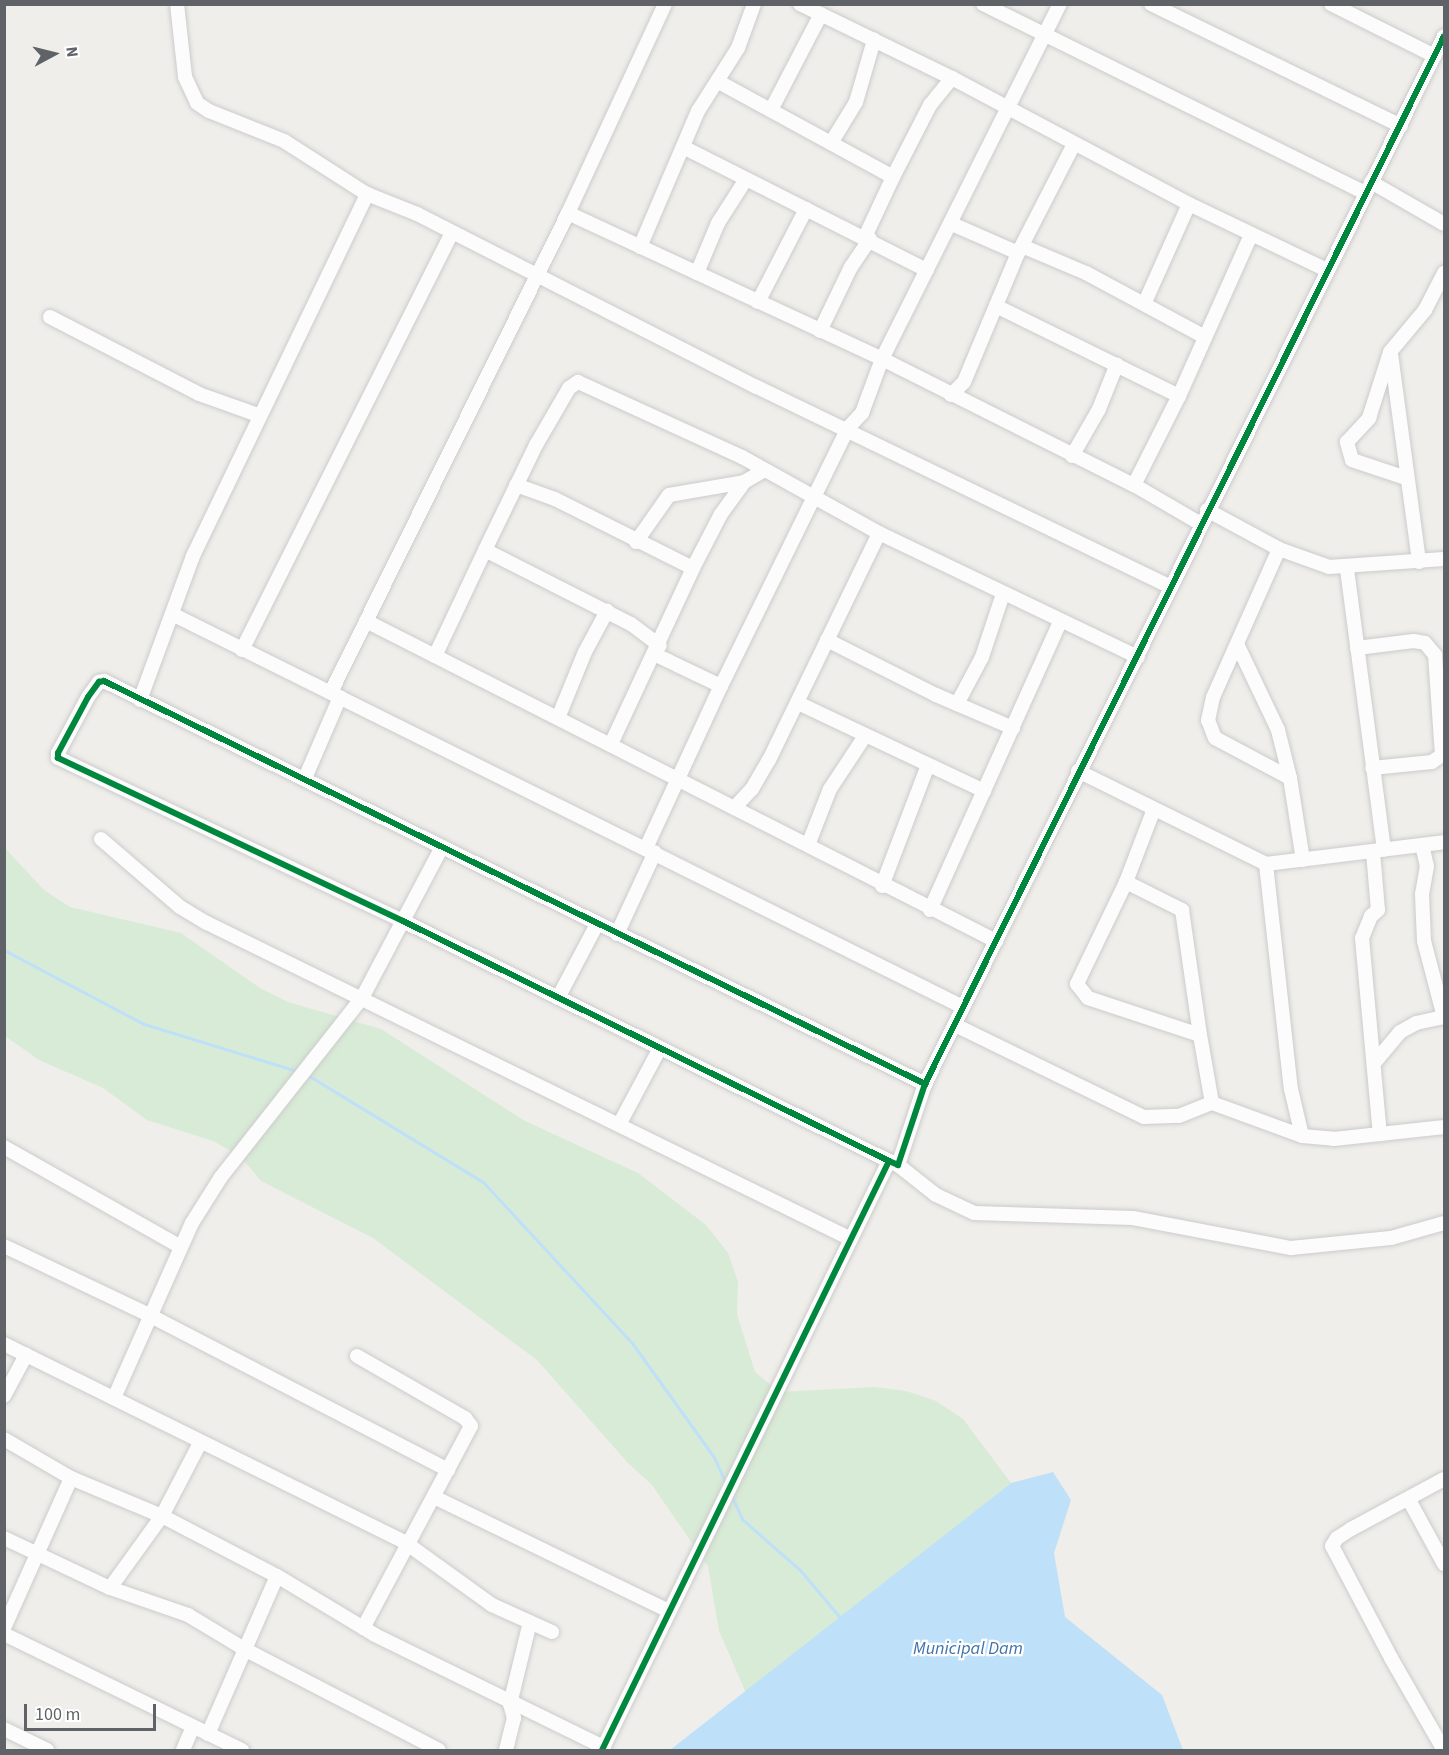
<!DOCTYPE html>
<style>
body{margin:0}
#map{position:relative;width:1449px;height:1755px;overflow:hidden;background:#efeeea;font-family:"Source Sans 3",sans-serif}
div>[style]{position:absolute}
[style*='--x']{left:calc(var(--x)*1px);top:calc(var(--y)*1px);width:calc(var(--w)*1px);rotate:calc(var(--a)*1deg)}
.green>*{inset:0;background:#d8ebd6}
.water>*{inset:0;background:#bfe0f9}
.stream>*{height:3px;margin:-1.5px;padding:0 1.5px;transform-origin:1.5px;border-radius:1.5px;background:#bfe0f9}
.roads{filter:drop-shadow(0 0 2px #cbcccc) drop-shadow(0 0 2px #cbcccc)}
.minor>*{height:14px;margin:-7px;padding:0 7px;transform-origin:7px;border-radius:7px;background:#fdfcfc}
.cycleway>*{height:6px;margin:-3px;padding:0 3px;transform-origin:3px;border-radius:3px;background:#00873e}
span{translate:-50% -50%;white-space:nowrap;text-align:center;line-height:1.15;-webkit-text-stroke:4.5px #fff;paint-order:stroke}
.water-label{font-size:18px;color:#4174aa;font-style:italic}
.frame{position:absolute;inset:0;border:6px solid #5f6368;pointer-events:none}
.north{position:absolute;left:24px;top:24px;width:60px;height:60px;-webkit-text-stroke:4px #fff;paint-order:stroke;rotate:83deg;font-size:16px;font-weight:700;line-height:24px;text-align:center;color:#5f6368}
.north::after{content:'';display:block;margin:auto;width:21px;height:27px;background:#5f6368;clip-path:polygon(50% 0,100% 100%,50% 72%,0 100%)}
.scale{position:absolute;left:24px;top:1704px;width:132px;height:27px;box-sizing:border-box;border:3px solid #5f6368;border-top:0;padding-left:8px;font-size:18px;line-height:21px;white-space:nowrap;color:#5f6368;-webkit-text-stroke:4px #fff;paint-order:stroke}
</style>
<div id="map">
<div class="green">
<i style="clip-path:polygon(4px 847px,44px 890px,70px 907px,181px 933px,260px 988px,288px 1002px,381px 1029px,525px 1121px,638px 1173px,706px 1225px,728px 1253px,738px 1282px,737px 1314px,755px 1372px,779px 1392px,875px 1387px,906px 1391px,936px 1401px,963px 1419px,1011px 1483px,746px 1693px,719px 1631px,708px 1566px,652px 1485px,628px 1463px,537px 1360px,373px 1238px,261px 1181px,240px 1156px,213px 1141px,147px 1120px,103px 1088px,39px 1060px,5px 1036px)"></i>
</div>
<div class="water">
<i style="clip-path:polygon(1053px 1472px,1071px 1500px,1054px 1553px,1065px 1617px,1162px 1695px,1183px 1750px,670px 1750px,1011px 1483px)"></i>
</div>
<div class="stream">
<i style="--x:4;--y:950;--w:158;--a:27.9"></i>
<i style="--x:144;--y:1024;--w:160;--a:17.1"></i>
<i style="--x:306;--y:1074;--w:207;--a:31.4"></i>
<i style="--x:483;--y:1182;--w:219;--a:47.2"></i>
<i style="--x:632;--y:1343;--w:140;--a:54.3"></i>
<i style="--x:714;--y:1457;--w:30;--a:66"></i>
<i style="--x:731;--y:1495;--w:26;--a:65"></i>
<i style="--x:742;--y:1519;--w:77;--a:41.3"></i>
<i style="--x:800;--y:1570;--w:67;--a:49.9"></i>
</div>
<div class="roads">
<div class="minor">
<i style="--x:177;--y:4;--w:73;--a:83.7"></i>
<i style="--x:185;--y:77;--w:29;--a:65"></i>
<i style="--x:197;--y:103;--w:14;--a:34"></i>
<i style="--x:209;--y:111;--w:81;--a:21.8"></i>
<i style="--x:284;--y:141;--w:98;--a:32.6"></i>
<i style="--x:367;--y:194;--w:54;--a:21.8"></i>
<i style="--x:417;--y:214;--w:381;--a:27"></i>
<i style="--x:757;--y:387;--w:458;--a:25.8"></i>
<i style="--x:800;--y:4;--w:169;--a:26"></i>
<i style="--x:952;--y:78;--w:268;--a:28"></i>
<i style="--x:1189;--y:204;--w:153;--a:25.6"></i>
<i style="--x:983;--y:4;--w:427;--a:26.3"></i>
<i style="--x:1151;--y:4;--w:278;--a:26"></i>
<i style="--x:1331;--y:4;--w:116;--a:26.6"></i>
<i style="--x:717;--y:81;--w:200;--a:28.6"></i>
<i style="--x:893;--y:177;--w:66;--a:115"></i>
<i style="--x:771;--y:110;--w:108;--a:-62.5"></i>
<i style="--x:831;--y:143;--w:48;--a:-58.6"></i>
<i style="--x:856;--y:102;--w:65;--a:-73.8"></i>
<i style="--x:685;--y:148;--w:271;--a:26.8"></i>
<i style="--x:893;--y:177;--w:81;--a:-62.8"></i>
<i style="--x:930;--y:105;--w:35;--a:-51"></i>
<i style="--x:1371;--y:182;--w:84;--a:29.9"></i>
<i style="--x:568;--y:213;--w:346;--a:24.9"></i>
<i style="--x:882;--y:359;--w:282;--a:26.6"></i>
<i style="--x:1134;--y:485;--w:78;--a:30.2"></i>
<i style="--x:952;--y:224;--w:72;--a:23.7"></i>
<i style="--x:1022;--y:246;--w:69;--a:22.9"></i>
<i style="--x:1086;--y:273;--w:135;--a:28.3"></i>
<i style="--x:640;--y:247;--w:148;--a:-66.9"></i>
<i style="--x:698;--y:111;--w:75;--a:-57.6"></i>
<i style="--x:738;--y:48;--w:47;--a:-70"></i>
<i style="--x:697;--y:273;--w:54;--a:-67.2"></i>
<i style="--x:718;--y:223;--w:52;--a:-57.5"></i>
<i style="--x:758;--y:302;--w:105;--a:-62.7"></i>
<i style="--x:1145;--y:302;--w:107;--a:-65.8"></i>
<i style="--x:996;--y:306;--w:204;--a:26.2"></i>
<i style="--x:50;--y:317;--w:168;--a:27.3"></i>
<i style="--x:199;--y:394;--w:63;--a:19.6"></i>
<i style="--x:820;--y:331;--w:71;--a:-64.2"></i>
<i style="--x:851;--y:267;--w:34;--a:-56"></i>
<i style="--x:1391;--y:354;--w:210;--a:82.3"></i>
<i style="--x:951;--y:395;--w:18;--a:-45"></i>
<i style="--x:964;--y:382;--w:140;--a:-67.3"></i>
<i style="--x:1018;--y:253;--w:123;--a:-62.8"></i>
<i style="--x:1072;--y:456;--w:54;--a:-60.1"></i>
<i style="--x:1099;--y:409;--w:48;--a:-68.2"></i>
<i style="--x:1406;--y:478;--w:57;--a:-161.6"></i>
<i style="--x:1352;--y:460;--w:19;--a:-106"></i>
<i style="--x:1347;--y:442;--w:33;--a:-47"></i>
<i style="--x:1369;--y:418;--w:69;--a:-72.3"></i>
<i style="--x:1390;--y:352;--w:55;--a:-50.2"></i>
<i style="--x:1425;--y:310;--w:42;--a:-62.8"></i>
<i style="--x:516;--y:485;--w:41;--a:19.7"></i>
<i style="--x:555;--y:499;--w:154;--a:26.6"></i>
<i style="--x:1134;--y:485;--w:100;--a:-63.2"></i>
<i style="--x:1179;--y:396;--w:176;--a:-65.9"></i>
<i style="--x:1207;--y:510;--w:82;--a:28.4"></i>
<i style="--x:1279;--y:549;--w:53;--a:19.8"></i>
<i style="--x:1329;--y:567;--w:115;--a:-4"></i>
<i style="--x:636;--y:542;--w:57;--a:-54.9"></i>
<i style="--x:669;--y:495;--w:76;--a:-9.8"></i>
<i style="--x:744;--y:482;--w:22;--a:-30"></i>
<i style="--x:1279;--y:549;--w:162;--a:114"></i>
<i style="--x:1213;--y:697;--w:24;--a:102"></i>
<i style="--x:1208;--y:720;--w:19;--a:69"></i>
<i style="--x:1215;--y:738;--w:85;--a:28.1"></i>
<i style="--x:1290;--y:778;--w:83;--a:81"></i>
<i style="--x:485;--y:550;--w:117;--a:-64.1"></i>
<i style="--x:536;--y:445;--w:66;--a:-59.9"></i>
<i style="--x:569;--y:388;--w:11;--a:-34"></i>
<i style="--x:578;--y:382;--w:180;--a:24.6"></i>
<i style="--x:742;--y:457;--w:157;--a:29"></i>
<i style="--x:879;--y:533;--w:287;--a:25.6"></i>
<i style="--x:1347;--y:569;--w:283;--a:82.5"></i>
<i style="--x:174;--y:615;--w:881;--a:26.42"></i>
<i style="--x:366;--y:621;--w:707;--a:26.93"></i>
<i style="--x:827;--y:640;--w:122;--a:26.8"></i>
<i style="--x:936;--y:695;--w:84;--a:23.2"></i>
<i style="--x:1238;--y:646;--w:93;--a:64.5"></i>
<i style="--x:1278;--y:730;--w:49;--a:76"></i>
<i style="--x:1357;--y:648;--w:57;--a:-7"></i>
<i style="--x:1414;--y:641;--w:11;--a:10"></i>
<i style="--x:1425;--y:643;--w:16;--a:50"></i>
<i style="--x:1435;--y:655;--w:100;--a:86"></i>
<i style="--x:1442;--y:755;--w:12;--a:145"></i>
<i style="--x:1432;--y:762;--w:60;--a:174.3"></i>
<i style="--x:242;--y:650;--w:467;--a:-63.3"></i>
<i style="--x:656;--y:655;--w:72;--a:25.5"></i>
<i style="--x:435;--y:656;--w:117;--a:-64.7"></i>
<i style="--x:485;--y:550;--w:164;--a:26.9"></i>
<i style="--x:631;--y:624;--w:36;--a:37"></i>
<i style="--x:331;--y:692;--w:534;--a:-63.67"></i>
<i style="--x:568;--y:213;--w:230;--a:-65.1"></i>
<i style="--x:140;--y:700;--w:153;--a:-69.8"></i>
<i style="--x:193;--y:556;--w:402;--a:-64.3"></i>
<i style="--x:798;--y:703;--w:206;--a:25.3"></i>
<i style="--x:957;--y:704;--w:53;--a:-62"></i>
<i style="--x:982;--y:657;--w:66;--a:-71.6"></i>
<i style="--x:558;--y:718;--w:71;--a:-67.8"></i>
<i style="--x:585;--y:652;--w:47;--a:-61.8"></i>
<i style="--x:611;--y:744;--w:194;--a:-65"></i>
<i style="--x:693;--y:568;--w:61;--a:-62.6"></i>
<i style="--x:721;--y:514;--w:39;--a:-54"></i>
<i style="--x:1078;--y:771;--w:210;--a:26.3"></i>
<i style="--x:1266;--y:864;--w:179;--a:-7"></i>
<i style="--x:305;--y:778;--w:88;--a:-66.6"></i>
<i style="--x:734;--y:808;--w:26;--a:-47"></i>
<i style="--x:752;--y:789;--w:34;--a:-60"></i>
<i style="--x:769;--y:760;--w:252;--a:-64.1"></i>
<i style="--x:1154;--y:809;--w:78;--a:111"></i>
<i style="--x:1126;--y:882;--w:113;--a:115.7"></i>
<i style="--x:1077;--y:984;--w:18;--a:52"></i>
<i style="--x:1088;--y:998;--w:118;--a:18.3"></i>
<i style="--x:1200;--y:1035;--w:69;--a:80"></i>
<i style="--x:101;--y:839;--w:104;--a:40.7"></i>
<i style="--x:180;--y:907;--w:31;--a:31"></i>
<i style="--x:207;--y:923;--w:717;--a:26.14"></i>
<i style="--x:808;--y:845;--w:60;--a:-68.6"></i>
<i style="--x:830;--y:789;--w:64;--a:-56.6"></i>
<i style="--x:1422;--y:845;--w:22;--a:77"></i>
<i style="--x:1427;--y:866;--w:28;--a:100"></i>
<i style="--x:1422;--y:894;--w:47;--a:87.6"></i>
<i style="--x:1424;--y:941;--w:79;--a:75.3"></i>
<i style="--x:646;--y:848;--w:179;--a:-65.2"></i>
<i style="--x:721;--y:686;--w:288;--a:-63.8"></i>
<i style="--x:848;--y:428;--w:21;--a:-47"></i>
<i style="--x:862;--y:413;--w:58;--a:-69.7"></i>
<i style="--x:882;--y:359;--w:397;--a:-63.4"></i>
<i style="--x:1373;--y:852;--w:58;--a:85.1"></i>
<i style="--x:1378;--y:910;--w:9;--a:139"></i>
<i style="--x:1371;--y:916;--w:24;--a:112"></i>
<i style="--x:1362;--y:938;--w:197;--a:84.8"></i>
<i style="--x:1266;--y:864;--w:226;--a:83.7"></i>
<i style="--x:1291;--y:1089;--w:48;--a:76.8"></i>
<i style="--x:1126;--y:882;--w:63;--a:26.6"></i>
<i style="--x:1182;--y:910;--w:126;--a:81.8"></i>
<i style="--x:882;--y:886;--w:129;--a:-69.2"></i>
<i style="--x:930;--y:910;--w:316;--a:-65.7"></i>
<i style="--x:617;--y:934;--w:90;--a:-65.1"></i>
<i style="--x:558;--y:998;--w:84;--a:-62.2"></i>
<i style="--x:955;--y:1025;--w:210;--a:26"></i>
<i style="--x:1144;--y:1117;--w:35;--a:-2"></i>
<i style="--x:1179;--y:1116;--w:35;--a:-22"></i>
<i style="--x:1212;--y:1103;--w:96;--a:20.1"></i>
<i style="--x:1302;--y:1136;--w:32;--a:5"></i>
<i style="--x:1334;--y:1139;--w:111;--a:-6.2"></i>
<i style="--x:1375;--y:1062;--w:39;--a:-50"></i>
<i style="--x:1400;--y:1032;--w:18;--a:-29"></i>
<i style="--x:1416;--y:1023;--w:29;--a:-12"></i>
<i style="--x:620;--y:1123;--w:83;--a:-61.9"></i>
<i style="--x:4;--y:1147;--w:203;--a:29.5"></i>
<i style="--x:889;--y:1161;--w:542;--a:-153.72"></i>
<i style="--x:403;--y:921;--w:382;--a:-154.7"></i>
<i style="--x:58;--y:758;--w:5;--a:-90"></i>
<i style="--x:58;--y:753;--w:64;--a:-61.8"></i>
<i style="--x:88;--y:697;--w:19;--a:-54"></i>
<i style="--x:99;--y:682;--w:5;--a:-11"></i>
<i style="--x:104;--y:681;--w:915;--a:26.14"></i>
<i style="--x:898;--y:1165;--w:48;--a:38.3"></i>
<i style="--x:936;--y:1195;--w:42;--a:25.3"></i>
<i style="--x:974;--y:1213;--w:159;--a:1.8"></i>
<i style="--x:1133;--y:1218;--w:161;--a:10.8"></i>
<i style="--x:1291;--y:1248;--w:100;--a:-5.7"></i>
<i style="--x:1391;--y:1238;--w:55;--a:-15.8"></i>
<i style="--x:4;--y:1246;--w:161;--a:25.4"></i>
<i style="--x:149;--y:1315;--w:337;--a:27.4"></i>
<i style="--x:4;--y:1344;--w:449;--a:26.3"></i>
<i style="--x:406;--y:1543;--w:106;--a:35.8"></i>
<i style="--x:492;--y:1605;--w:66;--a:24.2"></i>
<i style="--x:357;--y:1356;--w:125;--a:29.9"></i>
<i style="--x:465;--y:1418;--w:10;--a:53"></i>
<i style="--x:471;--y:1426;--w:229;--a:118.1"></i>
<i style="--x:4;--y:1396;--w:47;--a:-61.8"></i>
<i style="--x:114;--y:1398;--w:192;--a:-66"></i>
<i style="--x:192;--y:1223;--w:54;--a:-57.8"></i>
<i style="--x:221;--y:1177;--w:228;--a:-51.8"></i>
<i style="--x:362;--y:998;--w:171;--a:-62.1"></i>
<i style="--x:4;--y:1439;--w:78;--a:30.2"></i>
<i style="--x:71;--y:1478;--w:99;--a:22.7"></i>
<i style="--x:162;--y:1516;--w:130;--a:27.6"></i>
<i style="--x:277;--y:1576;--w:114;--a:31"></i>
<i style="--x:375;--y:1635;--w:255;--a:26.1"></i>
<i style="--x:1444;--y:1479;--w:106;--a:151.7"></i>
<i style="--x:1351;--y:1529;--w:17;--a:147"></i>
<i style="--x:1337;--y:1538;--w:9;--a:122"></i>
<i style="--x:1332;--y:1546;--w:127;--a:62.2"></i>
<i style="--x:1391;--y:1658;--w:106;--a:60.1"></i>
<i style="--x:434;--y:1497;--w:261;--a:25.9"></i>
<i style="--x:1409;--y:1500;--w:73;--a:61.3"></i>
<i style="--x:4;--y:1538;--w:117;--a:25.3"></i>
<i style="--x:110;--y:1588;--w:83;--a:19.1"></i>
<i style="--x:188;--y:1615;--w:68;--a:31.1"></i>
<i style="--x:246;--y:1650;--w:217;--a:27.4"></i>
<i style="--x:110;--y:1588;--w:89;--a:-54.2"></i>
<i style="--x:162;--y:1516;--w:82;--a:-62.5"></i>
<i style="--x:4;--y:1628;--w:164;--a:-65.9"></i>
<i style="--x:4;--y:1634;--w:265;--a:26"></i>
<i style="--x:4;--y:1729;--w:48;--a:26"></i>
<i style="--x:208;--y:1734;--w:172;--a:-66.4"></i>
<i style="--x:183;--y:1750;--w:25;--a:-67"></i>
<i style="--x:506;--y:1750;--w:33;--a:-76"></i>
<i style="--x:514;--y:1718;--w:15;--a:-106"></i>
<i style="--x:510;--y:1704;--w:84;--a:-76.3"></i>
<i style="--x:602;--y:1750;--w:655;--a:-64.02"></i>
<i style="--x:889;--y:1161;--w:10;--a:24"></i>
<i style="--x:898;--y:1165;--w:85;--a:-71.6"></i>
<i style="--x:925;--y:1084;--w:1169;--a:-63.65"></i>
</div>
</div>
<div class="cycleway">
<i style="--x:889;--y:1161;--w:542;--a:-153.72"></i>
<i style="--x:403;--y:921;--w:382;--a:-154.7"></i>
<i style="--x:58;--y:758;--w:5;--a:-90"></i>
<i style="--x:58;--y:753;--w:64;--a:-61.8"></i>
<i style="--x:88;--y:697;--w:19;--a:-54"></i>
<i style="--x:99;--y:682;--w:5;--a:-11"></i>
<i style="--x:104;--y:681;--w:915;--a:26.14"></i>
<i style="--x:602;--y:1750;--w:655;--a:-64.02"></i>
<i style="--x:889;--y:1161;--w:10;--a:24"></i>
<i style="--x:898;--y:1165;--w:85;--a:-71.6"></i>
<i style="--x:925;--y:1084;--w:1169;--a:-63.65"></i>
</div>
<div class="water-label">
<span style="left:968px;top:1649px">Municipal Dam</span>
</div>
<div class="frame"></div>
<div class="north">N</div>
<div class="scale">100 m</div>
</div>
